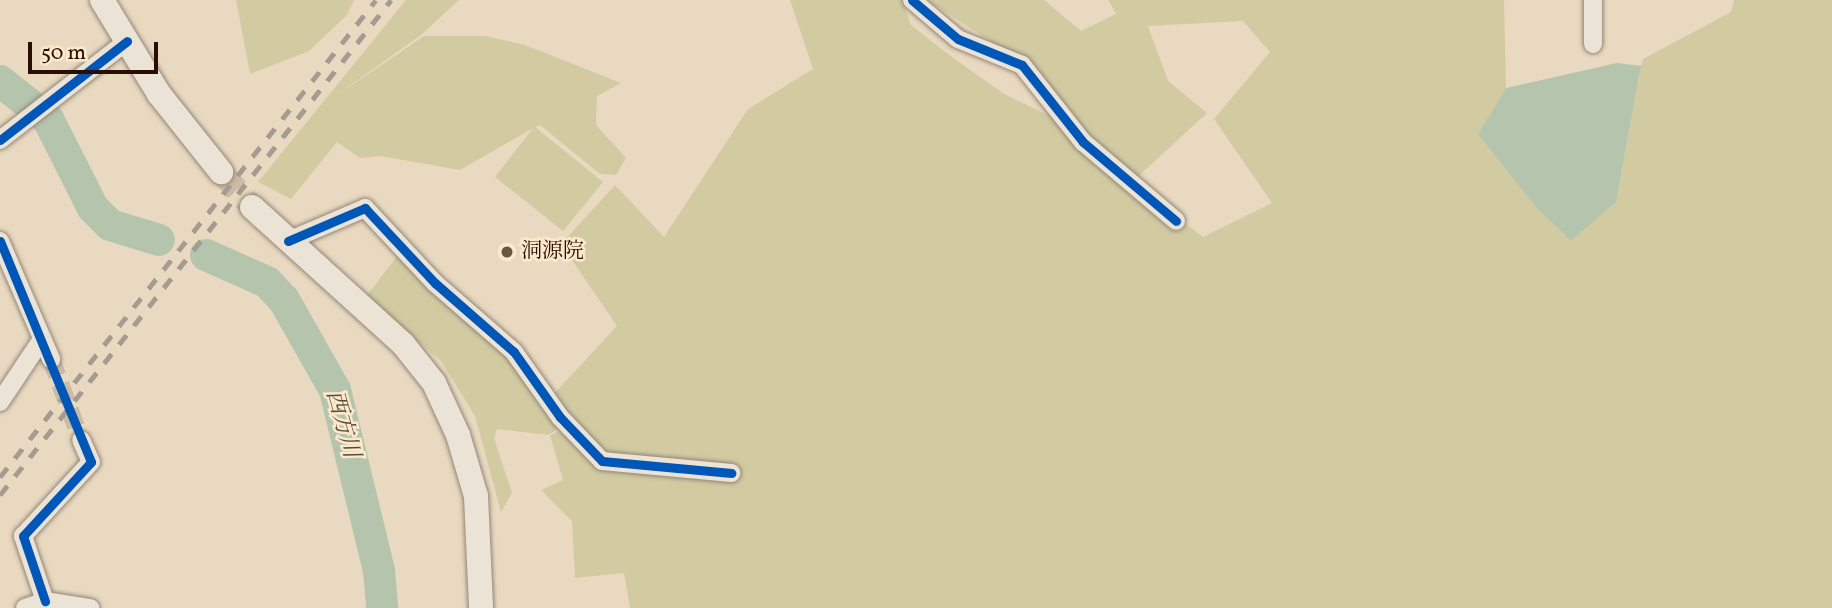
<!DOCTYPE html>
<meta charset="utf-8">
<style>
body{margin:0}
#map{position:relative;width:1832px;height:608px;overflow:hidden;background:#e9d9c0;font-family:Vollkorn,"Noto Serif JP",serif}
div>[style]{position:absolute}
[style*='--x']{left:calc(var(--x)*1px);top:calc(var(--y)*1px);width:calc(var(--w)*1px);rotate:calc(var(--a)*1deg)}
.green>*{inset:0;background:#d2cba2}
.water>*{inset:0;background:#b5c5ad}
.river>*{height:32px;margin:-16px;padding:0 16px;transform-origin:16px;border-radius:16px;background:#b5c5ad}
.minor-tunnel>*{height:18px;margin-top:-9px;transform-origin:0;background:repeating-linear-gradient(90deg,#ccbba4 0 18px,transparent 0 27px)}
.secondary-tunnel>*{height:24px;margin-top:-12px;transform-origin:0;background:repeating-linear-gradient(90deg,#ccbba4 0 24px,transparent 0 36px)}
.roads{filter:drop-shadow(0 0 2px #938778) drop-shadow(0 0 2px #938778)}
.minor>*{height:18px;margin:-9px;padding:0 9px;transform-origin:9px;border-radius:9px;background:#ece3d7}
.secondary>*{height:24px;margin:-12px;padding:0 12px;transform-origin:12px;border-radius:12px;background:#ece3d7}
.rail>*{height:5px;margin-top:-2.5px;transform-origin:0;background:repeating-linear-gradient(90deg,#a59c91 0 12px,transparent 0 24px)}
.cycleway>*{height:9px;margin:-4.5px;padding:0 4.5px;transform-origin:4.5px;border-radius:4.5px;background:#0057b8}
.dots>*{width:19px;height:19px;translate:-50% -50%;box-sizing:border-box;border:4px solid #fce9cb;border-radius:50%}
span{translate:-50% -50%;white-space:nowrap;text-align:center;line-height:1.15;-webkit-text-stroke:5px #fce9cb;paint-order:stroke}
.poi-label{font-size:21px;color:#280e03}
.left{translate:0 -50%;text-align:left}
.water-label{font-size:23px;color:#524b3c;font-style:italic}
.scale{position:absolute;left:28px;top:42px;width:130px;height:32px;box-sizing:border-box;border:4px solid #280e03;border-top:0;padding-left:9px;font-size:21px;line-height:24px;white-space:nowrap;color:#280e03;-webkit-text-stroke:5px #fce9cb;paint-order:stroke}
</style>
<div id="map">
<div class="green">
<i style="clip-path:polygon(236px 0,354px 0,347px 15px,309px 51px,250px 74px)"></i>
<i style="clip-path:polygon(406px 0,459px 0,421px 35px,333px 98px,424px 36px,486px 36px,525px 45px,621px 83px,597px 96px,596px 125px,626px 158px,616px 175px,600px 174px,540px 125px,535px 127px,603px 182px,563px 231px,495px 177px,533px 128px,460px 170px,380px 156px,360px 158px,337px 142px,291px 199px,258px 182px)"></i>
<i style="clip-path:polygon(evenodd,790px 0,902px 0,911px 25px,948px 54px,1004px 94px,1066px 124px,1032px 68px,927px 0,1044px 0,1081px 31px,1116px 14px,1108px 0,1504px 0,1506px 88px,1478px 134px,1565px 236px,1616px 201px,1640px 73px,1634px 86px,1643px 59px,1731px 12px,1734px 0,1832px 0,1832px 608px,630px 608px,624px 573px,575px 578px,572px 521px,541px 490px,563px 480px,550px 435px,569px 427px,549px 399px,617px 326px,561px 244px,615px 185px,664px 237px,748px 109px,813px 69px,790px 0,1243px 21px,1270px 52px,1214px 119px,1272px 203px,1203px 237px,1132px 182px,1207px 113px,1168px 81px,1148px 26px,1243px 21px)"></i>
<i style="clip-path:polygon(404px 247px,515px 354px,564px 425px,548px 435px,497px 429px,494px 438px,512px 493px,501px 512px,475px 416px,441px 361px,366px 297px)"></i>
</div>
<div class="water">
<i style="clip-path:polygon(1617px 63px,1641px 66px,1616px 202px,1571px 241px,1536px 207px,1478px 134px,1506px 88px)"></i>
</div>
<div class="river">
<i style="--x:0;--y:81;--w:61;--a:38.4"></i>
<i style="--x:48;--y:119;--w:100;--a:63.2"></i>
<i style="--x:93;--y:208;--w:24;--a:45"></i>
<i style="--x:110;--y:225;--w:51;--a:17"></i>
<i style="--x:206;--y:255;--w:67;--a:23.9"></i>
<i style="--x:267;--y:282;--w:25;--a:47"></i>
<i style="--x:284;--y:300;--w:103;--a:60.5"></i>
<i style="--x:335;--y:390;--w:186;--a:76.3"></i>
<i style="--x:379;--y:571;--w:37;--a:85"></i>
</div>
<div class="minor-tunnel">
<i style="--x:51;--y:359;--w:86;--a:69.7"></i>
</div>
<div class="secondary-tunnel">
<i style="--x:221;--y:172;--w:47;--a:48.5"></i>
</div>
<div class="roads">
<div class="minor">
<i style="--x:912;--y:0;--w:60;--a:40.3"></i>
<i style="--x:958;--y:39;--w:69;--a:22.1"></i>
<i style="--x:1022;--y:65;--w:98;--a:51.6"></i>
<i style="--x:1083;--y:142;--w:122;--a:40.3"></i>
<i style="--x:1593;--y:0;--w:44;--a:90"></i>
<i style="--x:0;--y:140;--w:161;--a:-37.9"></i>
<i style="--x:0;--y:241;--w:129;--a:66.6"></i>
<i style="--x:288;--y:241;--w:84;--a:-23.2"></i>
<i style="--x:365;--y:208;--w:103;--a:47"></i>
<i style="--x:435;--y:283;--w:105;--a:41.1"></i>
<i style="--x:514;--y:352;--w:80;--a:54.7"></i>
<i style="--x:560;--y:417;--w:61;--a:46.3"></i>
<i style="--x:602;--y:461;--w:130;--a:5.3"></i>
<i style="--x:0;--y:402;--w:76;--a:-56.3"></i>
<i style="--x:45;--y:601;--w:69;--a:-108.7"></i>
<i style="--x:23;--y:536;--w:100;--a:-47.4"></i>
<i style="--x:91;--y:462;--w:24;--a:-114"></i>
<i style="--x:25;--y:608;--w:21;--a:-19"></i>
<i style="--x:45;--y:601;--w:46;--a:8.8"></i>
</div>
<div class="secondary">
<i style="--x:102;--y:0;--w:110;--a:58.8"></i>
<i style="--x:159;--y:94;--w:100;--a:51.5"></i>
<i style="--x:252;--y:207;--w:204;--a:42.2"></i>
<i style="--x:403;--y:344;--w:50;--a:51.5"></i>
<i style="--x:434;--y:383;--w:57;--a:65.2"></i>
<i style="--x:458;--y:435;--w:64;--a:73.6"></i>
<i style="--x:476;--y:496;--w:112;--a:87.4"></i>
</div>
</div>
<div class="rail">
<i style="--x:0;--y:477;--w:607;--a:-51.75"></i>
<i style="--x:0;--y:495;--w:631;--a:-51.69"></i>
</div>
<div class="cycleway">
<i style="--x:912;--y:0;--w:60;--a:40.3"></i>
<i style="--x:958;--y:39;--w:69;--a:22.1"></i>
<i style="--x:1022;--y:65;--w:98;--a:51.6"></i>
<i style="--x:1083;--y:142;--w:122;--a:40.3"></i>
<i style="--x:0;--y:140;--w:161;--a:-37.9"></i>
<i style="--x:0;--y:241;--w:239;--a:67.6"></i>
<i style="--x:91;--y:462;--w:100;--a:132.6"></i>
<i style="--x:23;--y:536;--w:69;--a:71.3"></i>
<i style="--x:288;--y:241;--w:84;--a:-23.2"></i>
<i style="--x:365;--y:208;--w:103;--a:47"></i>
<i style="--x:435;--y:283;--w:105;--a:41.1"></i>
<i style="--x:514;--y:352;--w:80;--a:54.7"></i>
<i style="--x:560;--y:417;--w:61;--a:46.3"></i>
<i style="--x:602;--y:461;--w:130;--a:5.3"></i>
</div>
<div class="dots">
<i style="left:507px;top:252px;background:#6c5545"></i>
</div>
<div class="poi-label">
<span class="left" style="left:521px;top:252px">洞源院</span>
</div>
<div class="water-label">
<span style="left:342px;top:424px;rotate:74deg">西方川</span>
</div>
<div class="scale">50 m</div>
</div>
